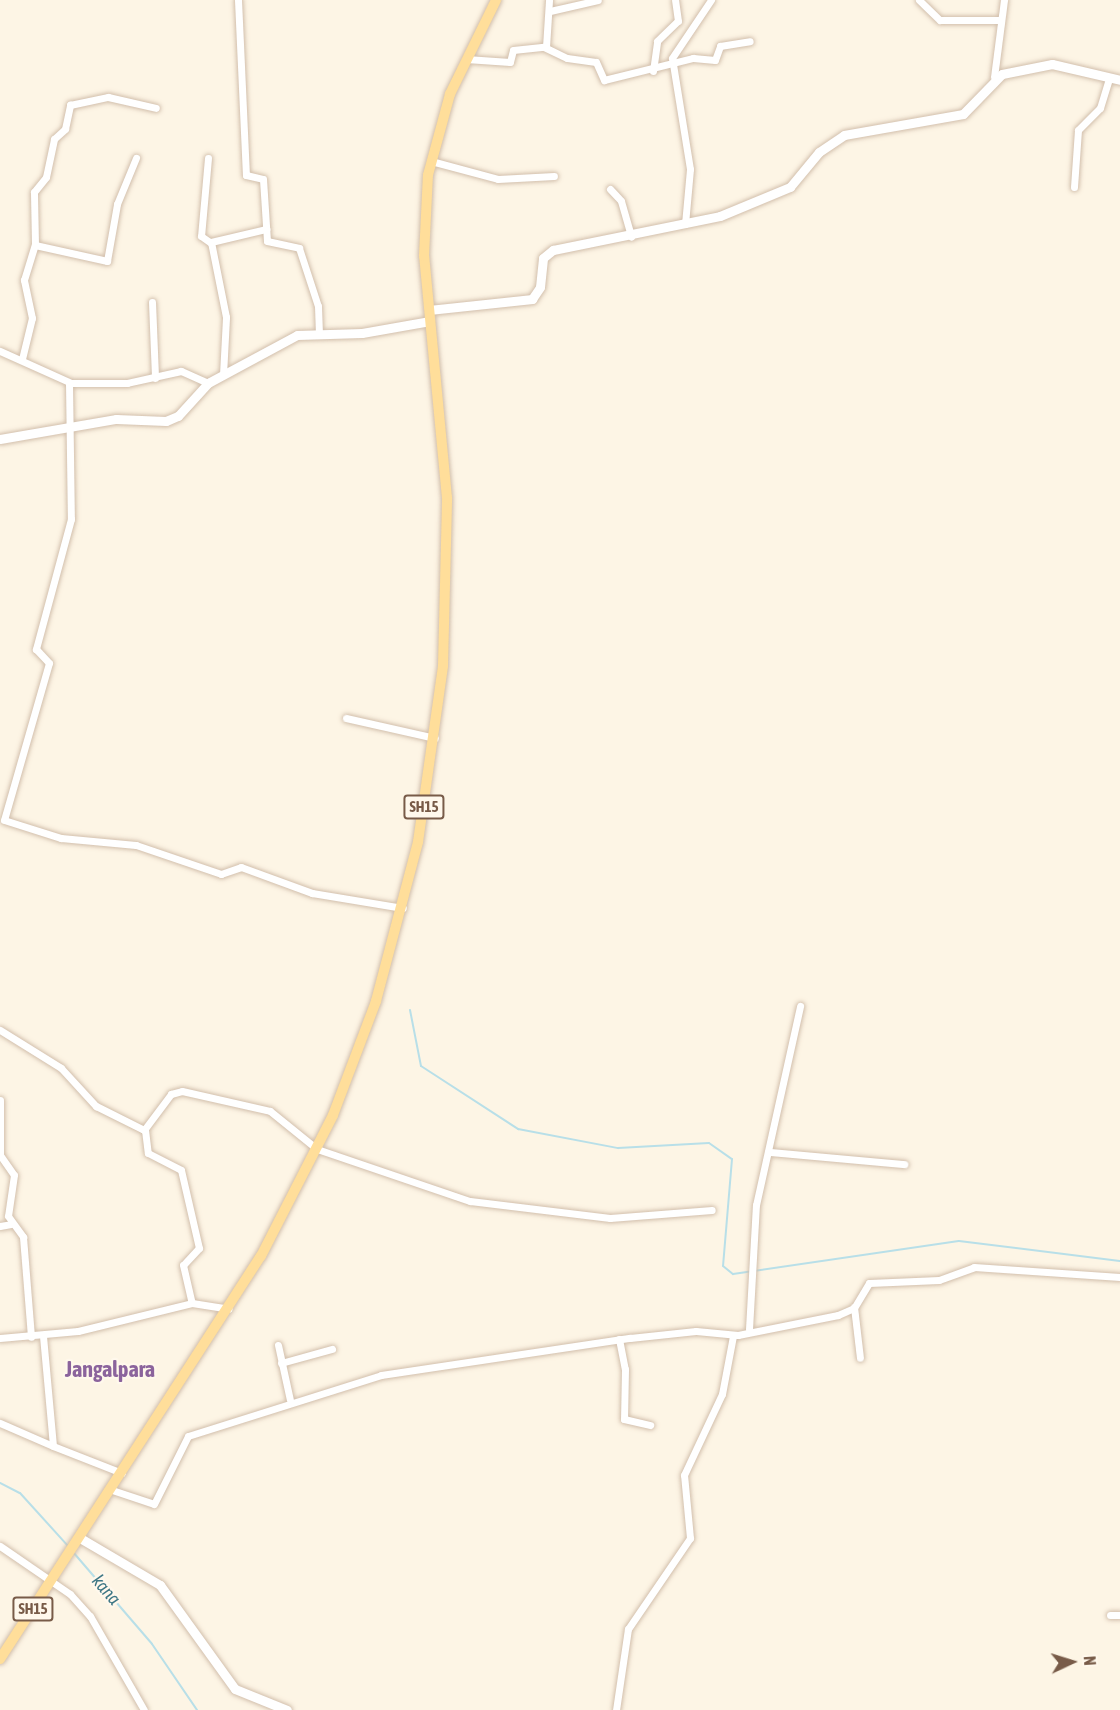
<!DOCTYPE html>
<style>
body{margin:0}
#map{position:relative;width:1120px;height:1710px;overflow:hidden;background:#fdf5e5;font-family:"Asap Condensed",sans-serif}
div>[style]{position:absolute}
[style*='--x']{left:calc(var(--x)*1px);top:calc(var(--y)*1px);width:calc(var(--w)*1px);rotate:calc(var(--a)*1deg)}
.stream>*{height:2px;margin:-1px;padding:0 1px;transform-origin:1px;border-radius:1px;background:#b8dfe8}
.roads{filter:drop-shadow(0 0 2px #d2bfac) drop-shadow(0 0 2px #d2bfac)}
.street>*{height:7px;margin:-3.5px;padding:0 3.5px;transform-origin:3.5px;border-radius:3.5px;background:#fff}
.secondary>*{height:9px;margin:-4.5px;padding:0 4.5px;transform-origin:4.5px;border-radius:4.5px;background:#fff}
.primary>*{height:10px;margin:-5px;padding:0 5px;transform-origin:5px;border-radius:5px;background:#ffde9a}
span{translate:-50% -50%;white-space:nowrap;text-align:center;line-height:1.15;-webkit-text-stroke:4.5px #fff8ec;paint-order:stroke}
.shield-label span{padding:2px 4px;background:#fff8ec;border:2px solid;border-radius:4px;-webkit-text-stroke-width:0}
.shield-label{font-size:15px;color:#785b48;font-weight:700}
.water-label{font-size:18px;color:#3e7785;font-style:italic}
.district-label{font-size:22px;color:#8b639c;font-weight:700}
.north{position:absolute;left:1042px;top:1632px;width:60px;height:60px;-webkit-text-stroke:4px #fff8ec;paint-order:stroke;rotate:86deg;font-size:16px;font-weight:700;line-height:24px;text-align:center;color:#785b48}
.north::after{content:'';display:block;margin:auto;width:21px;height:27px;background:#785b48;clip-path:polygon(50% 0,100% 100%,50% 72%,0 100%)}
</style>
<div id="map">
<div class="stream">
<i style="--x:410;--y:1010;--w:57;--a:78.9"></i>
<i style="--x:421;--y:1066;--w:116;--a:33"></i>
<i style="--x:518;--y:1129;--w:102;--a:10.8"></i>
<i style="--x:618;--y:1148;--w:91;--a:-3.1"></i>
<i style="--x:709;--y:1143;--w:28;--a:35"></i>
<i style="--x:732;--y:1159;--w:107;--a:94.8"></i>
<i style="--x:723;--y:1266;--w:13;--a:39"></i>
<i style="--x:733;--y:1274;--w:228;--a:-8.3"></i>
<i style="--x:959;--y:1241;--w:162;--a:7.1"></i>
<i style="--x:0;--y:1483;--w:22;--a:27"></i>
<i style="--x:20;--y:1493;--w:73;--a:47.8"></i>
<i style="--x:73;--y:1552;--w:121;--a:49.3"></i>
<i style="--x:152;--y:1644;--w:80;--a:55.7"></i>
</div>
<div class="roads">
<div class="street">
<i style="--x:238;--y:0;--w:175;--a:87.4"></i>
<i style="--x:246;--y:175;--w:17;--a:13"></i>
<i style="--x:263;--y:179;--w:62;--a:86.3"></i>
<i style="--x:267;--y:241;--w:33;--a:12"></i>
<i style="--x:299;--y:248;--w:61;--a:71.9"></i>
<i style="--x:318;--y:306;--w:27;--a:88"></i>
<i style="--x:919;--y:0;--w:29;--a:44"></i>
<i style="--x:940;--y:20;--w:58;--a:0"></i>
<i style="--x:550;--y:11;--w:49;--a:-12.9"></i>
<i style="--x:546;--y:47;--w:47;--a:-86.3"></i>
<i style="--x:466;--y:59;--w:44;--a:3.9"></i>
<i style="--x:510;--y:62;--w:12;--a:-76"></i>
<i style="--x:513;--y:50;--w:31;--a:-6"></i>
<i style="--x:544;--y:47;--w:25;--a:26"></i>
<i style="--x:567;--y:58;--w:29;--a:8"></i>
<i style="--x:596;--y:62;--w:20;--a:66"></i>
<i style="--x:604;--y:80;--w:92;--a:-13.9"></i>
<i style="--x:693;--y:58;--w:22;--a:5"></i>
<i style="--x:715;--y:60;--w:15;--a:-70"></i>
<i style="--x:720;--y:46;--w:30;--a:-9"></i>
<i style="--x:653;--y:71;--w:30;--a:-82"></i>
<i style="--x:657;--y:41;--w:29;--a:-44"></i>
<i style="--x:678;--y:21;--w:21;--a:-98"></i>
<i style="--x:994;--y:77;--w:78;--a:-82.6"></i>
<i style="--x:208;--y:158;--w:78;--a:95.1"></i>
<i style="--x:201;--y:236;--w:12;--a:35"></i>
<i style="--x:431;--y:161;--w:69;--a:15"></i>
<i style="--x:498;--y:179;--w:56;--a:-3.1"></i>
<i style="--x:1074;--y:187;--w:57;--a:-86"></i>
<i style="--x:1078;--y:130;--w:31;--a:-45"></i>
<i style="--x:1100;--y:108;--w:31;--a:-73"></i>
<i style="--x:610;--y:189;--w:16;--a:47"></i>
<i style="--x:621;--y:201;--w:37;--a:74"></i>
<i style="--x:685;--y:224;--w:55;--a:-84.8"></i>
<i style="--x:690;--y:169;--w:112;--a:-99.2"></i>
<i style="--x:672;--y:58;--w:70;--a:-56.1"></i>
<i style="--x:35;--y:245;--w:74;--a:12.5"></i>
<i style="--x:107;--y:261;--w:58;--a:-80"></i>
<i style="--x:117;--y:204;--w:50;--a:-67.6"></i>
<i style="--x:152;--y:302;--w:76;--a:87.7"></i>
<i style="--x:0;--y:351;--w:76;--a:24.2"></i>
<i style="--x:22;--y:359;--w:42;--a:-76.3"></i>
<i style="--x:32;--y:318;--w:39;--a:-102"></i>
<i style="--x:24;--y:280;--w:37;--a:-73"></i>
<i style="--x:35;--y:245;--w:53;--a:-91.1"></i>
<i style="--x:34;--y:192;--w:19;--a:-51"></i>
<i style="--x:46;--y:177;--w:39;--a:-78"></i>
<i style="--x:54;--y:139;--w:15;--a:-42"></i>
<i style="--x:65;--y:129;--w:25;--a:-78"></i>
<i style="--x:70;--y:105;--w:39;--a:-12"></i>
<i style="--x:108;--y:97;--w:49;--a:12.9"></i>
<i style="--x:223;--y:375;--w:58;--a:-87"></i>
<i style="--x:226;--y:317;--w:76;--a:-101.3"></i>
<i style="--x:211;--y:242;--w:57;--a:-13.3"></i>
<i style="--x:208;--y:383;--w:30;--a:-156"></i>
<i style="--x:181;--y:371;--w:55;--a:167.5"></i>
<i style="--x:127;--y:383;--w:58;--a:180"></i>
<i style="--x:69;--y:383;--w:136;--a:89.2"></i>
<i style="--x:71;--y:519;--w:135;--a:105.1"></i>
<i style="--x:36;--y:649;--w:19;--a:47"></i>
<i style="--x:49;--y:663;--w:163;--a:106"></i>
<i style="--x:4;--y:820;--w:60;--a:17.5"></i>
<i style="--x:61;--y:838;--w:75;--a:5.3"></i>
<i style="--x:136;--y:845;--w:90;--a:18.8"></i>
<i style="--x:221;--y:874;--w:21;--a:-19"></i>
<i style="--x:241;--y:867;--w:76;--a:20.1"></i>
<i style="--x:312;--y:893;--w:92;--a:9.4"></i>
<i style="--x:346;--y:718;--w:91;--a:12.7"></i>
<i style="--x:0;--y:1030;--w:72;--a:31.9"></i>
<i style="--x:61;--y:1068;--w:52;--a:47.4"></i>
<i style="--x:96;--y:1106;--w:54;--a:26.6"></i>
<i style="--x:144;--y:1130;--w:45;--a:-53.1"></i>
<i style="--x:171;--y:1094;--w:11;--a:-15"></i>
<i style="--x:182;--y:1091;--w:90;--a:12.8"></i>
<i style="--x:270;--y:1111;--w:60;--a:39"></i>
<i style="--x:317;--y:1149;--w:162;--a:18.8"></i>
<i style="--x:470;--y:1201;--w:141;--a:6.9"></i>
<i style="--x:610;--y:1218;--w:102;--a:-4.5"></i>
<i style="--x:0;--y:1100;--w:55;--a:90"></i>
<i style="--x:0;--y:1155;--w:24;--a:55"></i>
<i style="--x:14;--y:1175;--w:41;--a:98.3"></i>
<i style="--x:8;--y:1216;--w:26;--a:54"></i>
<i style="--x:23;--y:1237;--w:100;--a:85.4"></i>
<i style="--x:145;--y:1130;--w:23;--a:83"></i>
<i style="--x:148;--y:1153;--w:37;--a:27"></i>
<i style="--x:181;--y:1170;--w:80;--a:77"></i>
<i style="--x:199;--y:1248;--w:23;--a:133"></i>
<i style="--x:183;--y:1265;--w:39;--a:77"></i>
<i style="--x:771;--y:1152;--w:134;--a:5.2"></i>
<i style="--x:0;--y:1226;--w:11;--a:-10"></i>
<i style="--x:854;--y:1307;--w:51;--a:83.3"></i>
<i style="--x:749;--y:1329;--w:124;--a:-86.8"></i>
<i style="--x:756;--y:1205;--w:204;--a:-77.5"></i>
<i style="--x:43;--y:1336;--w:110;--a:84.8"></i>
<i style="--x:53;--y:1446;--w:74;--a:21.4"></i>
<i style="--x:0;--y:1338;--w:78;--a:-5.1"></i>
<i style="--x:78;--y:1331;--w:117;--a:-13.8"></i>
<i style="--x:192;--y:1303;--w:37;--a:9"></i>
<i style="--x:619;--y:1339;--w:31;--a:79"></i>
<i style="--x:625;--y:1369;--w:50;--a:91.1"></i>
<i style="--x:624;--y:1419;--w:27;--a:13"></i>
<i style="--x:278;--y:1345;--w:56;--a:77.7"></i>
<i style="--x:281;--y:1363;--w:53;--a:-15.4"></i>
<i style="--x:0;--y:1423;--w:58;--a:23.5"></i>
<i style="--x:112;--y:1490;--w:44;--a:18.4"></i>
<i style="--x:154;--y:1504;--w:76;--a:-63.4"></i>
<i style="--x:188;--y:1436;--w:202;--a:-17.5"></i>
<i style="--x:381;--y:1375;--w:252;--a:-8.5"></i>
<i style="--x:630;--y:1338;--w:66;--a:-6.1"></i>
<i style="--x:696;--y:1331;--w:42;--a:5.4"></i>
<i style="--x:738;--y:1335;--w:102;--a:-11.3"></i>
<i style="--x:838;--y:1315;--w:17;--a:-24"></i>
<i style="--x:854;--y:1308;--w:29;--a:-59"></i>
<i style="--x:869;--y:1283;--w:70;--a:-2.5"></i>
<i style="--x:939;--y:1280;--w:37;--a:-20"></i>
<i style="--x:974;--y:1267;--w:146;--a:3.9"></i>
<i style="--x:0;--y:1546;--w:85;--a:34.4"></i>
<i style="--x:70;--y:1594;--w:30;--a:48"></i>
<i style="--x:90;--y:1616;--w:108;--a:60.1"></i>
<i style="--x:1110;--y:1615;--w:10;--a:0"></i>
<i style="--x:616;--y:1710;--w:82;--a:-81.6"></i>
<i style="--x:628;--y:1629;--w:110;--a:-55.7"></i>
<i style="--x:690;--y:1538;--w:63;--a:-95.4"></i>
<i style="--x:684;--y:1475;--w:89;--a:-64.9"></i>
<i style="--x:722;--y:1394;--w:59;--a:-79.3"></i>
</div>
<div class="secondary">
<i style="--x:429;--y:310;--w:104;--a:-6.1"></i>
<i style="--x:532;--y:299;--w:14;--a:-56"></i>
<i style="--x:540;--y:287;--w:29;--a:-84"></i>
<i style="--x:543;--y:258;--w:13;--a:-39"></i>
<i style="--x:553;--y:250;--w:170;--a:-11.5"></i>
<i style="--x:720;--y:216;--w:76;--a:-22.5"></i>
<i style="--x:790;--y:187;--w:45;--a:-50.4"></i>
<i style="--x:819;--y:152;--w:30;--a:-34"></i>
<i style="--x:844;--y:135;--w:121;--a:-10"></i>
<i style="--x:963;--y:114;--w:56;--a:-45.7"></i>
<i style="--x:1002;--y:74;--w:51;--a:-11.3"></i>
<i style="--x:1052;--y:64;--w:70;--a:13.2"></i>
<i style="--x:0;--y:439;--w:118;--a:-9.8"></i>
<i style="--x:116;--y:419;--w:50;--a:2.3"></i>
<i style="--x:166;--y:421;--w:13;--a:-23"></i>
<i style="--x:178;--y:416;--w:45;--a:-47.7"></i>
<i style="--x:208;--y:383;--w:101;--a:-28.3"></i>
<i style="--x:297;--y:335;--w:65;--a:-1.8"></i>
<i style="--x:362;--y:333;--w:69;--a:-10"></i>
<i style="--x:80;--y:1538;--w:93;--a:30.4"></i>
<i style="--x:160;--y:1585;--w:128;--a:54.2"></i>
<i style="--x:235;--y:1689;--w:56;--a:22"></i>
</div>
<div class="primary">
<i style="--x:0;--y:1659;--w:480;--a:-57.1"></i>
<i style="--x:261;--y:1256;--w:158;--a:-62.9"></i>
<i style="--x:333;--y:1115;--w:122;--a:-69.3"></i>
<i style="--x:376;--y:1001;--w:164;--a:-75.2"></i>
<i style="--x:418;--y:842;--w:178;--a:-81.9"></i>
<i style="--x:443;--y:666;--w:168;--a:-88.6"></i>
<i style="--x:447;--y:498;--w:243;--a:-95.4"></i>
<i style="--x:424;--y:256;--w:81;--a:-87.2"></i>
<i style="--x:428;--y:175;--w:84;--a:-74.8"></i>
<i style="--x:450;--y:94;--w:105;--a:-63.9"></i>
</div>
</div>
<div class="shield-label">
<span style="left:424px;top:807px">SH15</span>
<span style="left:33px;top:1609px">SH15</span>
</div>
<div class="water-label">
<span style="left:106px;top:1590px;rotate:49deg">kana</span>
</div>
<div class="district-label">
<span style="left:110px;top:1370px">Jangalpara</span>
</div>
<div class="north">N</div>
</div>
